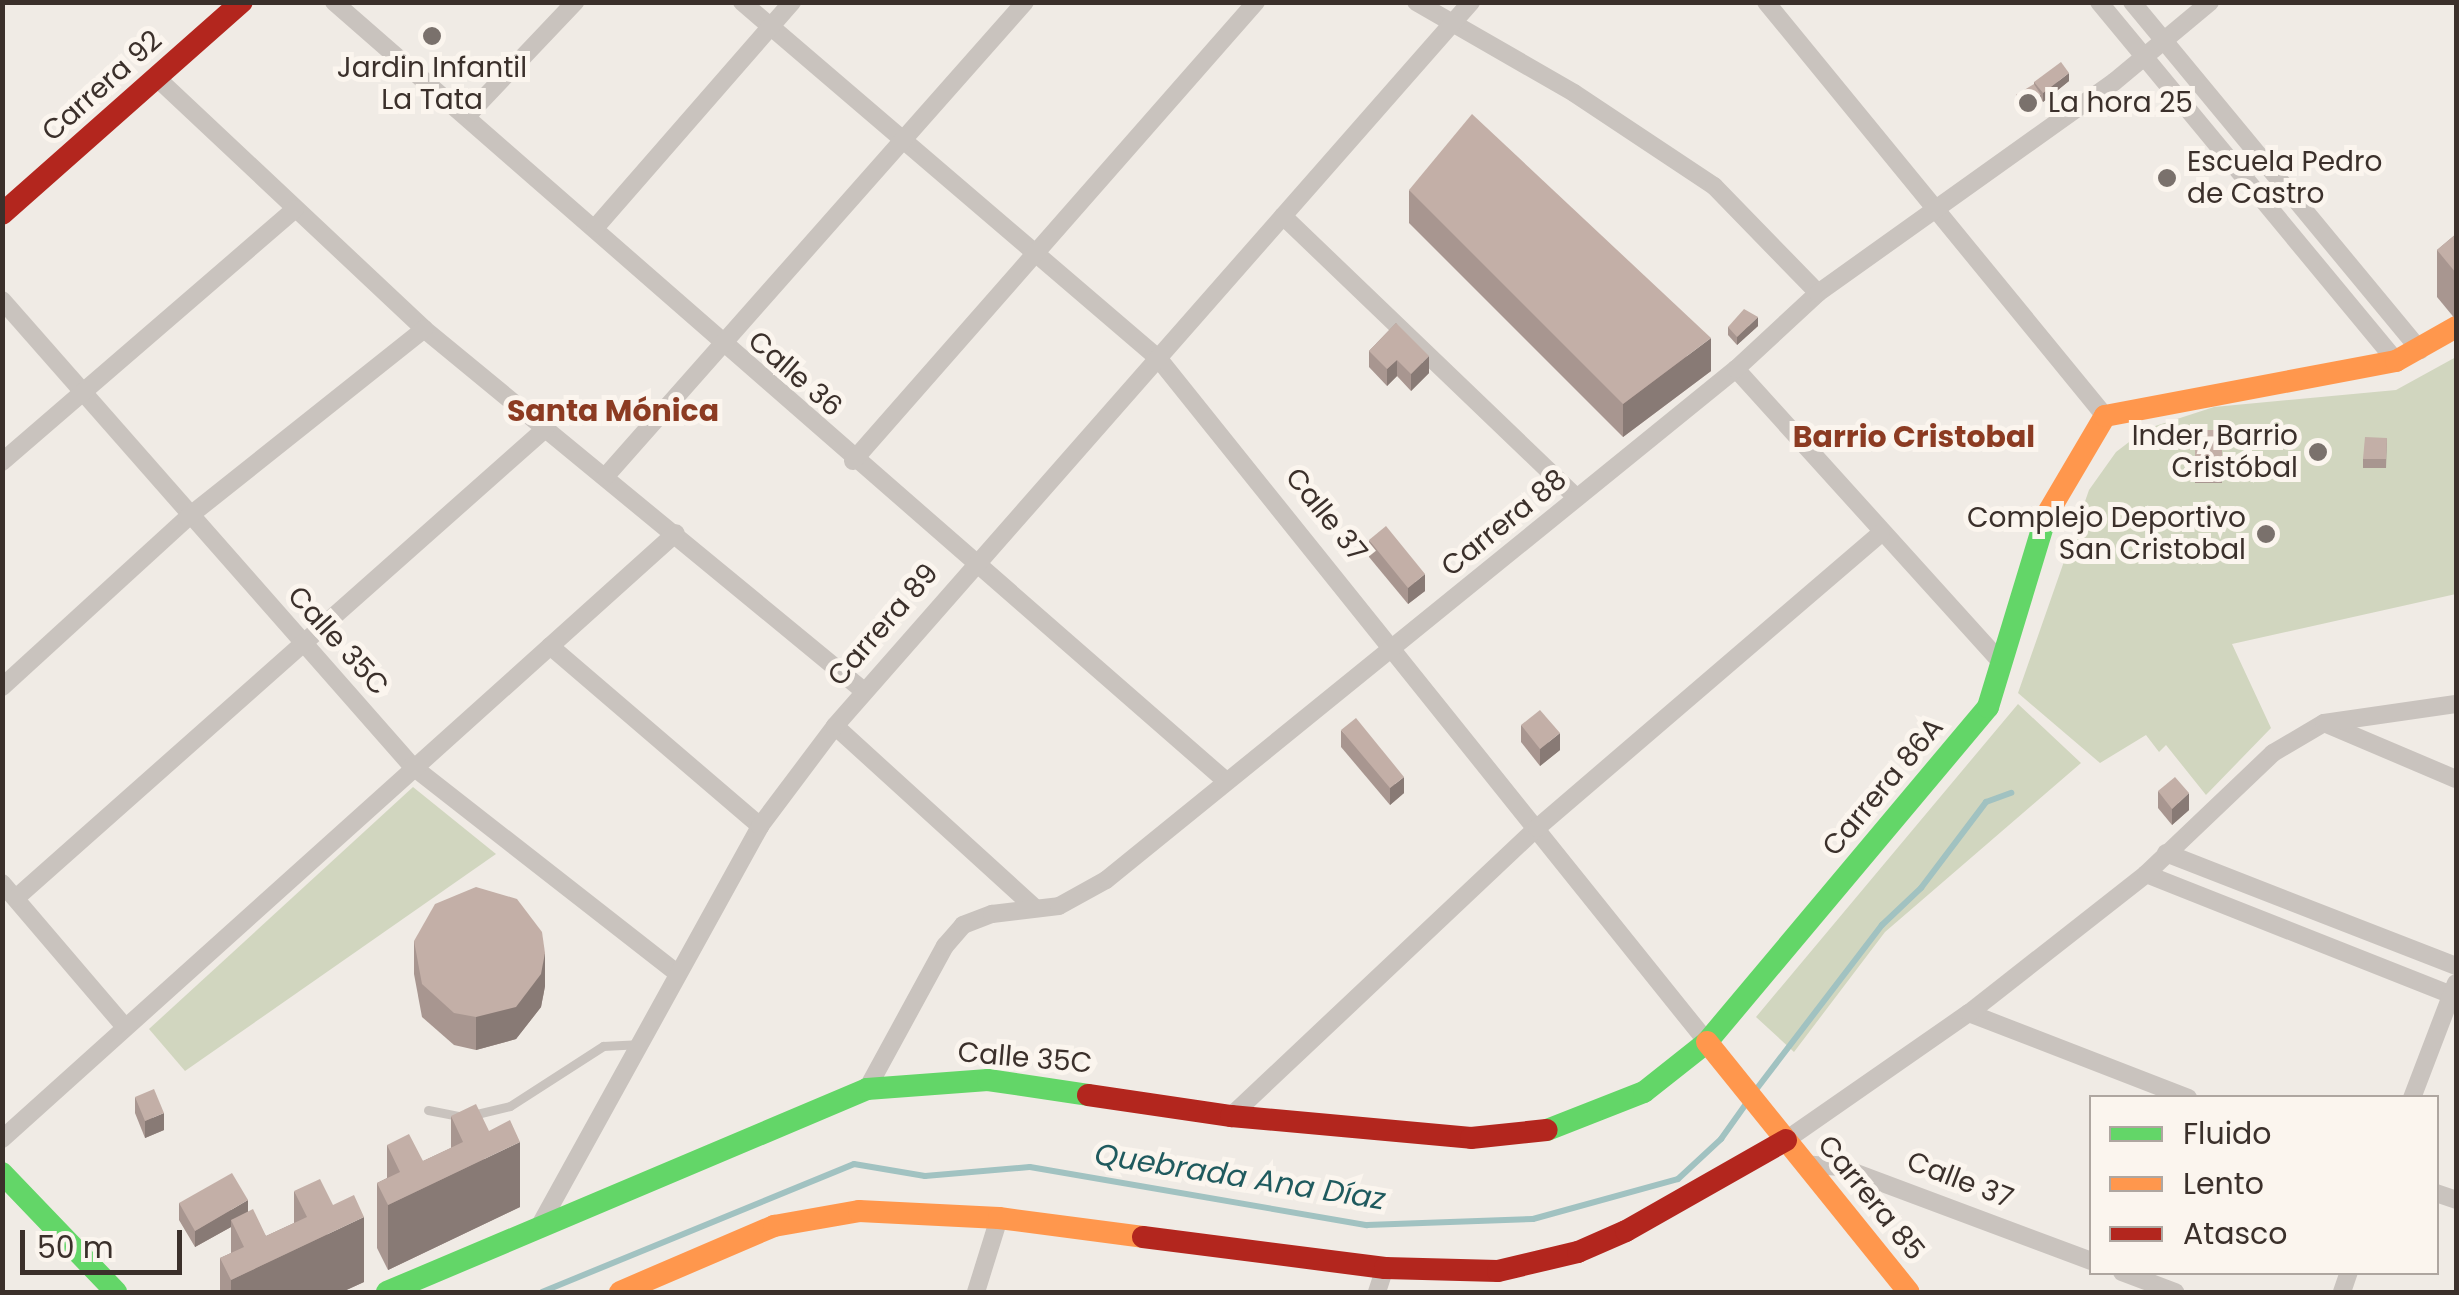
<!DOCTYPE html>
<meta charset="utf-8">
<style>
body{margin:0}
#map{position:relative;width:2459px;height:1295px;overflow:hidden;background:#f0ebe5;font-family:Poppins,sans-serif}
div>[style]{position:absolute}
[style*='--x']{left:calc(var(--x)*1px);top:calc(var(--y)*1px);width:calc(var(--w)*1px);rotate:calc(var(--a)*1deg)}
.green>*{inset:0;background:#d1d6bf}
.stream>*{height:6px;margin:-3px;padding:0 3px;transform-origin:3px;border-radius:3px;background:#a1c2c1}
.lane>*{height:9px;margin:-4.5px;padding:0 4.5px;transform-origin:4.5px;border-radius:4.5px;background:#c9c3be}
.street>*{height:18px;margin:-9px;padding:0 9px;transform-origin:9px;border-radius:9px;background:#c9c3be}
.fast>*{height:22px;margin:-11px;padding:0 11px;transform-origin:11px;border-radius:11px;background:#63d668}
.slow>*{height:22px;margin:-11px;padding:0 11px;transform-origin:11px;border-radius:11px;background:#ff974d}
.jam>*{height:22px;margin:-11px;padding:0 11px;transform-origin:11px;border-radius:11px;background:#b3261e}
.wall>*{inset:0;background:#a89690}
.shaded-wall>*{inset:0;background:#887a75}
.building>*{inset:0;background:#c3afa7}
.dots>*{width:28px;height:28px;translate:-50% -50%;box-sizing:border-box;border:5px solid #fbf5ee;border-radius:50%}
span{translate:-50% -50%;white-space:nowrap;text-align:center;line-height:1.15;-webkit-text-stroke:10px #fbf5ee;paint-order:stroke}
.poi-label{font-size:28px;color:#3b302b}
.left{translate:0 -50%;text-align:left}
.right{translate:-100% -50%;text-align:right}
.street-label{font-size:28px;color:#3b302b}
.neighbourhood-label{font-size:30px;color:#8c3b22;font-weight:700}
.water-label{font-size:30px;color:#1f5a5e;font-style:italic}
.frame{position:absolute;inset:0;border:5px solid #3b302b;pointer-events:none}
.legend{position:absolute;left:2089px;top:1095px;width:350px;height:180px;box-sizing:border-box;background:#fbf5ee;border:2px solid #aea6a0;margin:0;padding:12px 18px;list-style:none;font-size:30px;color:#3b302b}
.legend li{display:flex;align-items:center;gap:20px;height:50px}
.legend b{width:50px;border:2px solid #aea6a0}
.scale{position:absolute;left:20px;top:1230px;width:162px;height:45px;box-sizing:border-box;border:5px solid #3b302b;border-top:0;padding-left:12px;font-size:30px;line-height:35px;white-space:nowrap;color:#3b302b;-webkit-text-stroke:8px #fbf5ee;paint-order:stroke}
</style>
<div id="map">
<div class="green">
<i style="clip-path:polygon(2456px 357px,2456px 594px,2232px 644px,2271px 728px,2206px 795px,2166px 745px,2159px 752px,2146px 735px,2100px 763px,2018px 693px,2089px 490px,2116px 452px,2146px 429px,2214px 407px,2396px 390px)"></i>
<i style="clip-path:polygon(2018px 704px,2081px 763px,1885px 932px,1794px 1052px,1756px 1017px)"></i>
<i style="clip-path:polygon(413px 787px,496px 854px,185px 1071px,149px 1029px)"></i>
</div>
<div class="stream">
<i style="--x:1755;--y:1091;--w:209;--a:-52.6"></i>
<i style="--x:1882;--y:925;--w:54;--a:-43.5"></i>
<i style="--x:1921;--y:888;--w:108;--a:-52.9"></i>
<i style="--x:1986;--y:802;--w:27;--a:-20"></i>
<i style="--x:542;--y:1292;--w:337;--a:-22.3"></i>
<i style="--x:854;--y:1164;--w:72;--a:9.6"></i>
<i style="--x:925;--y:1176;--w:105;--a:-4.9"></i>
<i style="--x:1030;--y:1167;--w:342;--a:9.8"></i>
<i style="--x:1367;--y:1225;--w:166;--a:-2.1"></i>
<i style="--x:1533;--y:1219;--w:150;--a:-15.4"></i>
<i style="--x:1678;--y:1179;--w:59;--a:-42.9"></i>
<i style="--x:1721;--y:1139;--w:47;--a:-54.6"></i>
</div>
<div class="lane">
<i style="--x:428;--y:1110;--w:37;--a:11"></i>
<i style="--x:464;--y:1117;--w:47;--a:-13.4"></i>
<i style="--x:510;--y:1106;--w:111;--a:-32.8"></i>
<i style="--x:603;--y:1046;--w:34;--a:-3"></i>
</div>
<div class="street">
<i style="--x:334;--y:2;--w:1183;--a:41.13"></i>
<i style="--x:742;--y:2;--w:548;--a:40.56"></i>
<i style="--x:1158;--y:358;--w:877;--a:51.25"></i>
<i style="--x:1416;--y:2;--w:182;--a:29.9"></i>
<i style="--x:1574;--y:93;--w:168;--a:33.6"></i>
<i style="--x:1714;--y:186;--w:149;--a:45.8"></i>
<i style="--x:1766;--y:2;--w:535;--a:50.69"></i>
<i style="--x:2099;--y:2;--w:466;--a:50.4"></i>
<i style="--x:2132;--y:2;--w:452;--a:50.4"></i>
<i style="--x:158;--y:79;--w:365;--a:43.2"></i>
<i style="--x:424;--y:329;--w:570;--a:39.45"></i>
<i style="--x:467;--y:116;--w:157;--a:-46.5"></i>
<i style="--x:1283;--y:216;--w:407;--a:43.8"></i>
<i style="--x:595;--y:228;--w:300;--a:-48.9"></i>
<i style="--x:2;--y:300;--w:621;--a:48.66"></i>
<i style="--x:412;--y:766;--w:335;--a:38"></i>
<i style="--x:1736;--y:369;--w:395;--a:47.9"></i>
<i style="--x:853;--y:461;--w:611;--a:-48.72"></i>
<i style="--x:2;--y:462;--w:387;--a:-40.8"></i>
<i style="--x:605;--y:477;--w:634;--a:-48.52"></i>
<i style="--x:550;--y:646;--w:277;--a:40.6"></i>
<i style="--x:2;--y:687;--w:252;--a:-42.4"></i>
<i style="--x:188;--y:517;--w:302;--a:-38.5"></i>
<i style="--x:2324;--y:723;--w:143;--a:23"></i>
<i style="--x:835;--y:726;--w:270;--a:42.3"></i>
<i style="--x:2166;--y:853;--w:311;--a:21.3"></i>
<i style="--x:2146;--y:874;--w:334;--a:21.6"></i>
<i style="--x:2;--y:883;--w:188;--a:49.5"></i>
<i style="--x:16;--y:898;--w:707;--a:-41.56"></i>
<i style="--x:1969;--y:1013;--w:235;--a:21.2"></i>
<i style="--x:867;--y:1089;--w:163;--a:-61.4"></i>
<i style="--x:945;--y:946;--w:28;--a:-49"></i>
<i style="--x:963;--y:925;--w:31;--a:-21"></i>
<i style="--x:992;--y:914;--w:67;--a:-6.8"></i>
<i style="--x:1059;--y:906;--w:54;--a:-29"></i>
<i style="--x:1106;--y:880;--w:811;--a:-39.05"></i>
<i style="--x:1736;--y:369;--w:112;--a:-42.8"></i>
<i style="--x:1818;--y:293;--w:364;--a:-35.5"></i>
<i style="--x:2114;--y:82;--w:125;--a:-39.8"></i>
<i style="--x:2412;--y:1098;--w:123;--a:-69.1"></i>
<i style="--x:1231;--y:1116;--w:420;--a:-43.3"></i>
<i style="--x:1537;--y:828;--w:453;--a:-40.6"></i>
<i style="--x:2;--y:1139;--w:906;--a:-41.96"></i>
<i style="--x:1786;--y:1140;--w:223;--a:-34.8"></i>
<i style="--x:1969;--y:1013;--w:225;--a:-38.1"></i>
<i style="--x:2146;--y:874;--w:175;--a:-43.6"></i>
<i style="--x:2273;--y:753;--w:59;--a:-30.5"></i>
<i style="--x:2324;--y:723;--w:133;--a:-8.2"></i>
<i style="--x:1804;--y:1164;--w:36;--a:5"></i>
<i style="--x:1840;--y:1167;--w:269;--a:20.5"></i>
<i style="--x:2436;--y:1193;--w:21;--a:19"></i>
<i style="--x:540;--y:1225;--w:456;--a:-61.1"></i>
<i style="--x:760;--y:826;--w:125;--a:-53.1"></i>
<i style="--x:835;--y:726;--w:964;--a:-48.7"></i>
<i style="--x:2122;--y:1272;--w:57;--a:20.7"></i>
<i style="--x:976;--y:1292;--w:77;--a:-72.7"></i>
<i style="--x:1377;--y:1292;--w:25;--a:-72"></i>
<i style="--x:2342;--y:1292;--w:21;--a:-71"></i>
</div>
<div class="fast">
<i style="--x:1547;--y:1130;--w:104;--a:-21.4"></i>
<i style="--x:1644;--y:1092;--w:80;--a:-38.4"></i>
<i style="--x:1707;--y:1042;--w:437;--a:-50"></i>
<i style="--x:1988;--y:707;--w:200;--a:-73.1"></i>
<i style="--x:2;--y:1173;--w:165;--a:46.2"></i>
<i style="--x:387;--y:1292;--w:521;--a:-22.92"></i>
<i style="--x:867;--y:1089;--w:121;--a:-4.3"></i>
<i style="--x:988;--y:1080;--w:101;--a:8.5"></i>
</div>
<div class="slow">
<i style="--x:2046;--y:516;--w:116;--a:-59.5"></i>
<i style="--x:2105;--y:416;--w:296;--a:-10.7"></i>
<i style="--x:2396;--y:361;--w:69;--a:-29.5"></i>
<i style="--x:1707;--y:1042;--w:321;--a:51.1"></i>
<i style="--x:620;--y:1292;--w:168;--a:-23.2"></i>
<i style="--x:774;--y:1226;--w:86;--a:-10"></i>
<i style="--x:859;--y:1211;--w:140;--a:2.9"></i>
<i style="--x:999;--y:1218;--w:145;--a:7.5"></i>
</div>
<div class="jam">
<i style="--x:2;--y:214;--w:320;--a:-41.5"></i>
<i style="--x:1088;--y:1095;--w:145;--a:8.4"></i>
<i style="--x:1231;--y:1116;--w:241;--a:5.2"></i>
<i style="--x:1471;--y:1138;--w:76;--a:-6"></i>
<i style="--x:1143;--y:1237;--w:244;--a:7.3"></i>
<i style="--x:1385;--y:1268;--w:113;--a:1.5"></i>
<i style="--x:1498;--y:1271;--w:82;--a:-13.4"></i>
<i style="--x:1578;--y:1252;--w:52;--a:-23.6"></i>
<i style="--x:1626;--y:1231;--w:184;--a:-29.6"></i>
</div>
<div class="wall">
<i style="clip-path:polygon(2069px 81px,2043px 102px,2041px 99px,2041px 103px,2023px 115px,2016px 104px,2016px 95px,2034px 85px,2034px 82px)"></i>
<i style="clip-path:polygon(1409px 190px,1711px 371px,1623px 437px,1409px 223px)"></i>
<i style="clip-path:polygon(2456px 234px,2456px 320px,2437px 297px,2437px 250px)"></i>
<i style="clip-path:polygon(1396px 323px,1429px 373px,1411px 391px,1397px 376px,1387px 386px,1369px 367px,1369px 351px)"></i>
<i style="clip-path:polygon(1758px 326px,1737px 345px,1728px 335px,1728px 327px)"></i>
<i style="clip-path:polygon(2195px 430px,2222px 430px,2222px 483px,2195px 483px)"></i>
<i style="clip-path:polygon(2387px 438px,2386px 468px,2363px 468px,2363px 459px)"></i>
<i style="clip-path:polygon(1369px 540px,1425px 591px,1408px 604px,1369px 557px)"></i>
<i style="clip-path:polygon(1521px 725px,1560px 750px,1540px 766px,1521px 742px)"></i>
<i style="clip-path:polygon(1341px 730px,1404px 793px,1390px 805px,1341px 747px)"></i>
<i style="clip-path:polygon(2158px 791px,2189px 810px,2172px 825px,2158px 808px)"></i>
<i style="clip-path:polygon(414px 941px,545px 986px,541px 1007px,516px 1039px,476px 1050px,454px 1045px,422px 1017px,414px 974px)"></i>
<i style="clip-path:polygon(135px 1097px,164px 1130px,145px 1138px,135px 1113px)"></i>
<i style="clip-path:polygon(451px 1116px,520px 1207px,388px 1270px,377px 1248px,377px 1183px,387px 1178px,387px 1145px,423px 1161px,451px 1148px)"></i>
<i style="clip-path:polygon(294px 1191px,364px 1282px,342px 1292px,220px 1292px,220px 1258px,231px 1253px,231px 1227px,195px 1247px,179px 1220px,179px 1203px,248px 1212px,266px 1236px,294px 1223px)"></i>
</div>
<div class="shaded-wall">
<i style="clip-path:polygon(2069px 73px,2069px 81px,2043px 102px,2043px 93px)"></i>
<i style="clip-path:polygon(2041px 95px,2041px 103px,2023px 115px,2023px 106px)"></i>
<i style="clip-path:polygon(1758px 317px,1758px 326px,1737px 345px,1737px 337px)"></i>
<i style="clip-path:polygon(1711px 338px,1711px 371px,1623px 437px,1623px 404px)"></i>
<i style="clip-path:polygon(1429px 356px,1429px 373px,1411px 391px,1411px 374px)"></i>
<i style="clip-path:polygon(1397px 360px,1397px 376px,1387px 386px,1387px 369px)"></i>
<i style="clip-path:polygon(1425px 574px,1425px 591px,1408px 604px,1408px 588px)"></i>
<i style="clip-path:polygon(1560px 733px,1560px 750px,1540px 766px,1540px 749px)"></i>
<i style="clip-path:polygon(1404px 777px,1404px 793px,1390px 805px,1390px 788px)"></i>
<i style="clip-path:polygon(2189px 793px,2189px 810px,2172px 825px,2172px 809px)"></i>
<i style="clip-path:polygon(545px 953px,545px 986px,541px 1007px,516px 1039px,476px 1050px,476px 1017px)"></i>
<i style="clip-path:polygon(164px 1113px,164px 1130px,145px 1138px,145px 1121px)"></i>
<i style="clip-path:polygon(520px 1142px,520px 1207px,388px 1270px,388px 1205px)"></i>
<i style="clip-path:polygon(248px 1200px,248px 1217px,231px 1220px,231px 1227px,195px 1247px,195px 1231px)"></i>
<i style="clip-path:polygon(364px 1217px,364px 1282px,342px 1292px,231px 1292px,231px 1280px)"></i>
</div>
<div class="building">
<i style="clip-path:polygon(2061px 62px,2069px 73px,2043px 93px,2034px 82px)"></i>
<i style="clip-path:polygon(2034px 84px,2041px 95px,2023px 106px,2016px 95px)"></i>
<i style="clip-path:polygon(1472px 114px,1711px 338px,1623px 404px,1409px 190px)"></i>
<i style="clip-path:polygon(2456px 234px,2456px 273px,2437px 250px)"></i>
<i style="clip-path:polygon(1744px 309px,1758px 317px,1737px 337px,1728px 327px)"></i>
<i style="clip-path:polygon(1396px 323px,1429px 356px,1411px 374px,1397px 360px,1387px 369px,1369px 351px)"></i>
<i style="clip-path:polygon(2195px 430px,2222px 430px,2222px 466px,2195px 466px)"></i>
<i style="clip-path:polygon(2365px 437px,2387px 438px,2386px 459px,2363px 459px)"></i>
<i style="clip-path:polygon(1386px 526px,1425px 574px,1408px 588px,1369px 540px)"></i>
<i style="clip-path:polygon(1540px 710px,1560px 733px,1540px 749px,1521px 725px)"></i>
<i style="clip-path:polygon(1356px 718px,1404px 777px,1390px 788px,1341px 730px)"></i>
<i style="clip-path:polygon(2175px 777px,2189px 793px,2172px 809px,2158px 791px)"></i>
<i style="clip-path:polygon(476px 887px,517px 899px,542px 932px,545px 953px,541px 974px,516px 1007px,476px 1017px,454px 1013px,422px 984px,414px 941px,435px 904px)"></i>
<i style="clip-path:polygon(154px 1089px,164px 1113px,145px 1121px,135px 1097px)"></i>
<i style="clip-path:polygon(476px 1104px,489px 1131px,510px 1120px,520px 1142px,388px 1205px,377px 1183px,400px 1172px,387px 1145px,409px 1134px,423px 1161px,463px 1142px,451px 1116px)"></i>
<i style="clip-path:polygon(232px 1173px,248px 1200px,195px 1231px,179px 1203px)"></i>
<i style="clip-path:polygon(320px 1179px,333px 1205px,354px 1195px,364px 1217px,231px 1280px,220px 1258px,244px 1247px,231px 1220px,253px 1209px,266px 1236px,307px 1217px,294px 1191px)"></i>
</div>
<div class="dots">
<i style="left:432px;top:36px;background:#7a716c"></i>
<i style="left:2028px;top:103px;background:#7a716c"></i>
<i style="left:2167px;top:178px;background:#7a716c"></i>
<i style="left:2318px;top:452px;background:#7a716c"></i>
<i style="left:2266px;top:534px;background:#7a716c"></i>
</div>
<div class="poi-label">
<span style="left:432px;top:84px">Jardin Infantil<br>La Tata</span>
<span class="left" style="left:2048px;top:103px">La hora 25</span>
<span class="left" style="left:2187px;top:178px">Escuela Pedro<br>de Castro</span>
<span class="right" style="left:2298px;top:452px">Inder, Barrio<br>Cristóbal</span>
<span class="right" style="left:2246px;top:534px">Complejo Deportivo<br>San Cristobal</span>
</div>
<div class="street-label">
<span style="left:102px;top:86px;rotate:-42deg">Carrera 92</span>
<span style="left:795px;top:374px;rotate:41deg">Calle 36</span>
<span style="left:1326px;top:515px;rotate:51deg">Calle 37</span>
<span style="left:1504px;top:523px;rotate:-39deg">Carrera 88</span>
<span style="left:883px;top:625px;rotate:-49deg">Carrera 89</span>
<span style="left:338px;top:641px;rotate:48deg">Calle 35C</span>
<span style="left:1883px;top:787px;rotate:-50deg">Carrera 86A</span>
<span style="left:1025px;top:1058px;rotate:5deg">Calle 35C</span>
<span style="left:1960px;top:1180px;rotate:21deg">Calle 37</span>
<span style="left:1871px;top:1198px;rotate:51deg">Carrera 85</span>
</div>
<div class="neighbourhood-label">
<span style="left:613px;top:411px">Santa Mónica</span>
<span style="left:1914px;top:437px">Barrio Cristobal</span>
</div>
<div class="water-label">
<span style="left:1240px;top:1177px;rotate:9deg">Quebrada Ana Díaz</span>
</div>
<div class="frame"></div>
<ul class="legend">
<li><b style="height:12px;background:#63d668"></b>Fluido</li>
<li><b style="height:12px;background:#ff974d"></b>Lento</li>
<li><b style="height:12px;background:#b3261e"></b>Atasco</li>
</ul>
<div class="scale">50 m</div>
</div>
